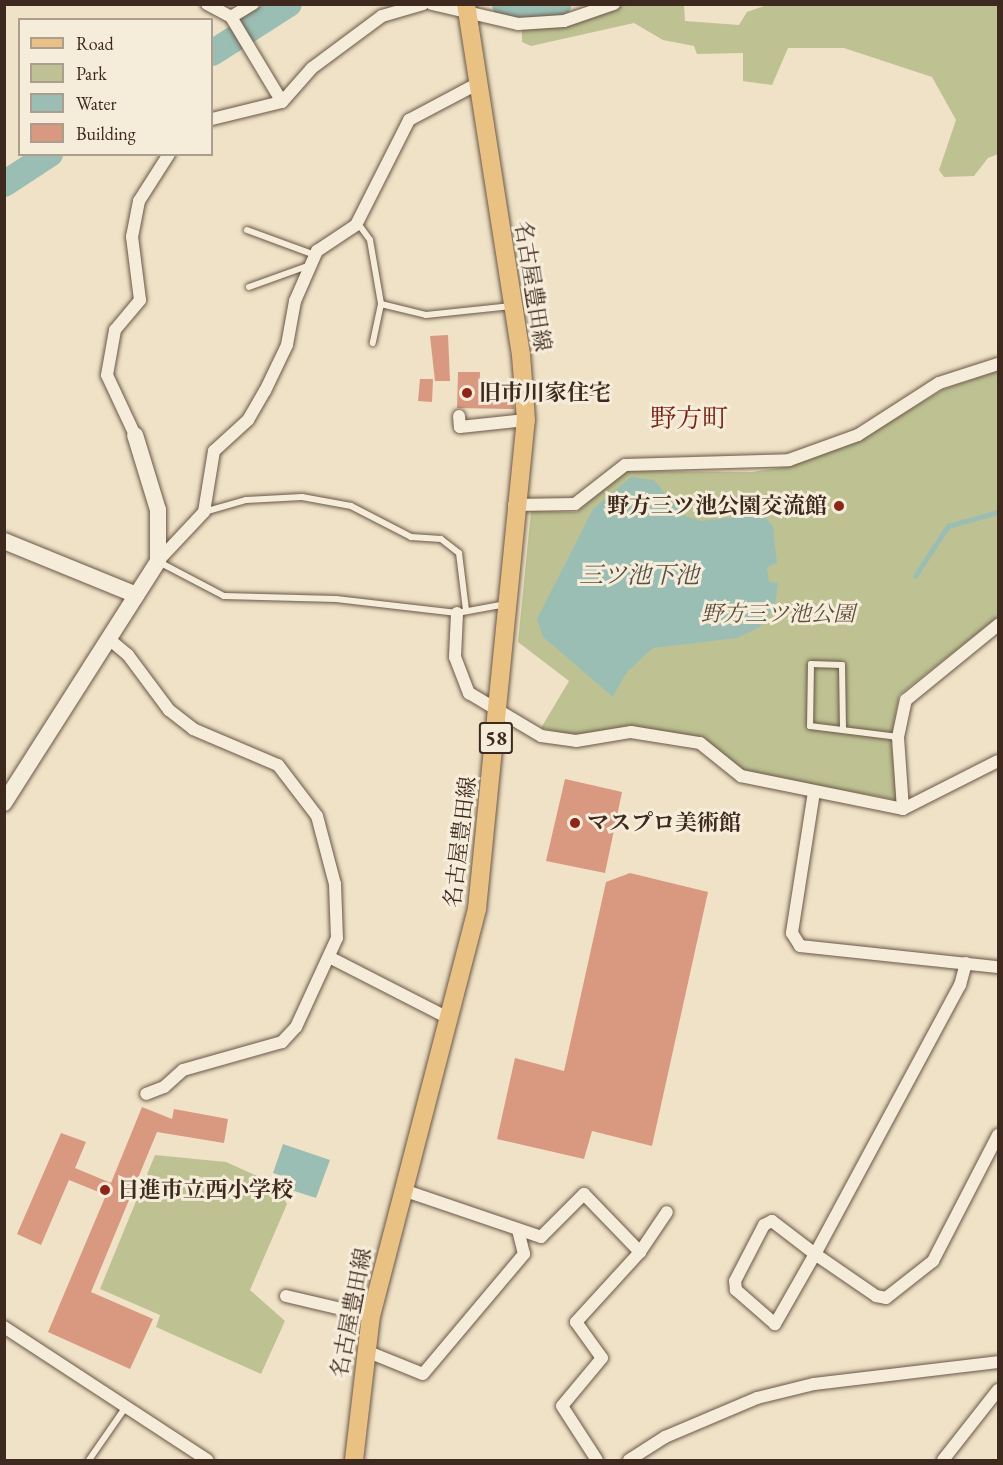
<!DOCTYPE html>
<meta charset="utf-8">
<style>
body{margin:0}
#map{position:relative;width:1003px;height:1465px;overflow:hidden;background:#efe2c6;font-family:"EB Garamond","Noto Serif JP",serif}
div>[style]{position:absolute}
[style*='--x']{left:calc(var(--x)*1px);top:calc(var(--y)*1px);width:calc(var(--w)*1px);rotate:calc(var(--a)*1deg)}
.green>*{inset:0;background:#bec292}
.water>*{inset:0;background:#9abeb3}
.stream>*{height:4.5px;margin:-2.25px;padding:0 2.25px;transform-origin:2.25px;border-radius:2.25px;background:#9abeb3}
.river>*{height:26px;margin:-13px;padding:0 13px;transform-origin:13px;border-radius:13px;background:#9abeb3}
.building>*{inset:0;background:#d89980}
.roads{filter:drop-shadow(0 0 2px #6a5748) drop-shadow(0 0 2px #6a5748)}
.lane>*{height:6px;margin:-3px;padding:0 3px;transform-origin:3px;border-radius:3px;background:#f5ecda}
.street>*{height:12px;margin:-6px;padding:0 6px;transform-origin:6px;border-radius:6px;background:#f5ecda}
.secondary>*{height:16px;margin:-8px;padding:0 8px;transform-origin:8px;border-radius:8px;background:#f5ecda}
.primary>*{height:18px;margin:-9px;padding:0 9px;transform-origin:9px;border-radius:9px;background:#e8c183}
.dots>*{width:16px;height:16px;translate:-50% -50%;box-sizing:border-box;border:3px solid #f5ecda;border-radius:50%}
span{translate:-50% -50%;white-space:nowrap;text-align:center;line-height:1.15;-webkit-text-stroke:6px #f5ecda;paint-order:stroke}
.shield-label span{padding:2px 4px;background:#f5ecda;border:2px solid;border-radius:4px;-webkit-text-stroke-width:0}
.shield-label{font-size:21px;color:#3e291e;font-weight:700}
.street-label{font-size:22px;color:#3e291e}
.poi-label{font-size:22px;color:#3e291e;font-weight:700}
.left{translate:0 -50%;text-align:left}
.right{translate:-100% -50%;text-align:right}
.park-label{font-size:22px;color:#5e4f3b;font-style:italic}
.water-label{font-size:24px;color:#554e43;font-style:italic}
.quarter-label{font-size:26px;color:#7a1f14}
.frame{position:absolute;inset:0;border:6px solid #3e291e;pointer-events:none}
.legend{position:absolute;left:18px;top:18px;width:195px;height:138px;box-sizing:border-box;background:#f5ecda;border:2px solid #ac9e8f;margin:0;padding:8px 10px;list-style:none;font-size:18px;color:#3e291e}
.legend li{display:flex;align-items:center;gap:12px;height:30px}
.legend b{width:30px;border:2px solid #ac9e8f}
</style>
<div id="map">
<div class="green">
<i style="clip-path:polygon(627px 5px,684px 5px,685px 21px,739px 25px,747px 12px,767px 5px,998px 5px,998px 154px,988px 158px,974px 176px,944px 177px,939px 170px,956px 120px,932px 77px,844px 48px,788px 48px,772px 85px,743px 81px,743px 53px,697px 54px,694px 46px,663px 40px,634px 23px,531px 46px,522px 42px,522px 30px)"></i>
<i style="clip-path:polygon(998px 371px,998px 617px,899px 695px,891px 740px,897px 800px,744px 772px,701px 739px,577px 736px,541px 728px,569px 681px,518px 642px,531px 511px,576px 512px,627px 471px,752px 472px,790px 466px,863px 438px,944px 389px)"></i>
<i style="clip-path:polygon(155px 1155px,226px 1162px,275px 1184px,287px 1204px,250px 1290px,285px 1321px,261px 1374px,156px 1327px,160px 1315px,100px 1289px)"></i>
</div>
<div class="water">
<i style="clip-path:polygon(631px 477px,654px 480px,683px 515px,701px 521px,762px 514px,773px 526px,777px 563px,767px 567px,769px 582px,778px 583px,775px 606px,760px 627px,737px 638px,653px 648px,626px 673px,613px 697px,543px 637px,537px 619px,593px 509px)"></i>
<i style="clip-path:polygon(283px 1144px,330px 1160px,316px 1198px,282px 1187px,285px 1177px,273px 1173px)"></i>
</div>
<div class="stream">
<i style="--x:915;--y:576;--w:60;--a:-56.6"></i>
<i style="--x:948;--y:526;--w:52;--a:-15.6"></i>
</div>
<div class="river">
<i style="--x:505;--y:4;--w:18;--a:19"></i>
<i style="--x:522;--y:10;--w:37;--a:-9"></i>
<i style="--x:212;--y:53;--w:91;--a:-32.5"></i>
<i style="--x:4;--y:184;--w:55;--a:-33.1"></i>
</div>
<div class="building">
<i style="clip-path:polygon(448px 335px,450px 381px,435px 381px,430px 336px)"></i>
<i style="clip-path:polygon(458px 372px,480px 372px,479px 395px,513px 394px,514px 409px,457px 408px)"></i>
<i style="clip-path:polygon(420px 379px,433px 379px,432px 402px,418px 401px)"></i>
<i style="clip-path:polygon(565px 779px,622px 792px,605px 873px,546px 861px)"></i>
<i style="clip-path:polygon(630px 873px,708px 892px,652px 1146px,592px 1131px,584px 1159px,497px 1139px,515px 1058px,564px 1071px,606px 882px)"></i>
<i style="clip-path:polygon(142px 1107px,172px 1119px,174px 1109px,228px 1119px,224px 1143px,157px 1132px,91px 1292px,153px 1319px,130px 1369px,48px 1332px,106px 1195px,69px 1180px,41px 1245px,17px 1234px,61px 1133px,86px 1142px,75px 1168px,111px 1183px)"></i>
</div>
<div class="roads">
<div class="lane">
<i style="--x:357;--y:222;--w:22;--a:54"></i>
<i style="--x:370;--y:240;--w:65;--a:80.2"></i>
<i style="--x:381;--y:304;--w:40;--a:102"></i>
<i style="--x:247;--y:230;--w:72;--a:20.2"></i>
<i style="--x:249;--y:287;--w:65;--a:-19.8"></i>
<i style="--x:381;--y:304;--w:46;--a:13.7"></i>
<i style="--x:426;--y:315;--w:86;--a:-6"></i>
<i style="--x:204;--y:512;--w:44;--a:-15.9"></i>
<i style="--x:246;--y:500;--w:56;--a:-3.1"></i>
<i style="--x:302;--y:497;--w:50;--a:10.4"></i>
<i style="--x:351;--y:506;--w:68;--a:27.3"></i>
<i style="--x:411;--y:537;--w:30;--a:4"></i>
<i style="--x:441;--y:539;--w:23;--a:38"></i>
<i style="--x:459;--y:553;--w:57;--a:83"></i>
<i style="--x:159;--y:562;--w:73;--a:27.6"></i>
<i style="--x:224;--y:596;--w:112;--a:1.5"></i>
<i style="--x:336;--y:599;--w:122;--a:6.6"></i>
<i style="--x:457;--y:613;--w:50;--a:-10.4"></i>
<i style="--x:843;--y:729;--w:64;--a:-90.9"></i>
<i style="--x:842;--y:665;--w:31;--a:-178"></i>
<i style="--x:811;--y:664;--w:62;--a:90.9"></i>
<i style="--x:810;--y:726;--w:89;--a:7.1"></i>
<i style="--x:89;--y:1460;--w:63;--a:-55.3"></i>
</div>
<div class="street">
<i style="--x:207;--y:4;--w:27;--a:28"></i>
<i style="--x:231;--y:17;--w:99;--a:59"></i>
<i style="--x:432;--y:4;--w:88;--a:13.1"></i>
<i style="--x:518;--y:24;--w:46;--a:-3.7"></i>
<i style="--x:564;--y:21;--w:53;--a:-18.8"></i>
<i style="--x:231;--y:17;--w:26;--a:-31"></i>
<i style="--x:212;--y:119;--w:72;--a:-13.7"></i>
<i style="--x:282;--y:102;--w:45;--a:-48.6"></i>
<i style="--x:312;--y:68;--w:87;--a:-36.6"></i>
<i style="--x:382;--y:16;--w:43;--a:-16.3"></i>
<i style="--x:459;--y:416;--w:11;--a:85"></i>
<i style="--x:460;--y:427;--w:66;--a:-6.1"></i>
<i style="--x:135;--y:435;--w:66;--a:-115"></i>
<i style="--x:107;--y:375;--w:46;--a:-79.9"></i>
<i style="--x:115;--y:330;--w:39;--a:-50"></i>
<i style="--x:140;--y:300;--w:64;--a:-97.2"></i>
<i style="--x:132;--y:237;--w:37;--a:-79"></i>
<i style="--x:139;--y:201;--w:56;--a:-57.4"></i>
<i style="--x:514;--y:505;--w:61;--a:-0.9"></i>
<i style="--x:575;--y:504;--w:63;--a:-38"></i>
<i style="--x:625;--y:465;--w:164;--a:-1.7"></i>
<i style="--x:789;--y:460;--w:73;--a:-19.9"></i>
<i style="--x:858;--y:435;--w:96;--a:-32.7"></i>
<i style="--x:939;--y:383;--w:62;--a:-17.9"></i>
<i style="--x:158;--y:561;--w:67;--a:-46.8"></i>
<i style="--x:204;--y:512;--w:62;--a:-80.7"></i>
<i style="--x:214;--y:451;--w:46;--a:-42.4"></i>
<i style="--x:248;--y:420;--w:34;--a:-60"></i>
<i style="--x:265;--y:391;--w:51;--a:-64.4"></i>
<i style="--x:287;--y:345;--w:45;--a:-79.7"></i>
<i style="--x:295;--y:301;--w:55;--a:-66.3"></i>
<i style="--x:317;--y:251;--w:47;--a:-33.7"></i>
<i style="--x:356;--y:225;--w:118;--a:-63.2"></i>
<i style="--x:409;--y:120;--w:75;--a:-27.9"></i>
<i style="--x:457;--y:613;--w:44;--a:92.6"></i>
<i style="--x:455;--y:657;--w:39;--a:69"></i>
<i style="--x:469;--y:693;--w:84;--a:30.8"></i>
<i style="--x:541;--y:736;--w:35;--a:8"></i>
<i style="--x:576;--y:741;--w:56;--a:-9.3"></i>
<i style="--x:631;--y:732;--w:70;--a:9.1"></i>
<i style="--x:700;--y:743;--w:53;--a:38.8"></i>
<i style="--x:741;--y:776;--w:165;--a:11.5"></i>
<i style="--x:903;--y:809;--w:106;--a:-26.8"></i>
<i style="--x:109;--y:639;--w:25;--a:40"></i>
<i style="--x:128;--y:655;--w:69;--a:53.3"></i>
<i style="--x:169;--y:710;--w:31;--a:38"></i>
<i style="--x:193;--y:729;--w:92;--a:23"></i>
<i style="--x:278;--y:765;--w:64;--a:52.6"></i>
<i style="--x:317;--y:816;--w:70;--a:75.2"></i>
<i style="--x:335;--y:884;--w:54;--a:87.9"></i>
<i style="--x:337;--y:938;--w:98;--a:114.7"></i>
<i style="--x:296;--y:1027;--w:21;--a:133"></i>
<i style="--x:282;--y:1042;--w:103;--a:164.2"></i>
<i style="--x:183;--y:1070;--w:25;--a:138"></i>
<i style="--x:164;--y:1087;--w:19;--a:159"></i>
<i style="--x:814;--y:792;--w:143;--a:98.9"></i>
<i style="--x:792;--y:933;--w:15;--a:58"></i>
<i style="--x:800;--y:946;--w:199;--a:6.1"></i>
<i style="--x:903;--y:809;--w:72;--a:-94"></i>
<i style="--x:898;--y:737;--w:38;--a:-78"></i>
<i style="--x:906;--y:700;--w:119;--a:-39.2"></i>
<i style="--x:331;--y:958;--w:134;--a:27.1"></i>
<i style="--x:966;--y:963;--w:23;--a:105"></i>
<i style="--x:960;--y:985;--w:306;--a:118.3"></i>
<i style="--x:815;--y:1254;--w:81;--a:119.7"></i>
<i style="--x:775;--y:1324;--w:52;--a:-138.9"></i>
<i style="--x:736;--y:1290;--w:9;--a:-96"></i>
<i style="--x:735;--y:1281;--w:63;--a:-62.6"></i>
<i style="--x:764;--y:1225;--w:9;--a:-27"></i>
<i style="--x:772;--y:1221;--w:54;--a:37.5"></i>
<i style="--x:815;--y:1254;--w:74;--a:34.5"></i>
<i style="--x:876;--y:1296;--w:10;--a:11"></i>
<i style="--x:886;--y:1298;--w:60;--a:-38.2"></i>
<i style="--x:933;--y:1261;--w:142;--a:-62.7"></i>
<i style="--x:403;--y:1190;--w:146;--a:18.8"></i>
<i style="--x:541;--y:1237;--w:61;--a:-45"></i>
<i style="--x:584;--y:1194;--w:81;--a:46"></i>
<i style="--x:640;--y:1252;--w:95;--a:132.4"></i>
<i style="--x:576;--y:1322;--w:44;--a:54.2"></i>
<i style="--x:602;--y:1358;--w:62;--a:129.8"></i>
<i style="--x:562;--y:1406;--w:64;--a:57.1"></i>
<i style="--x:640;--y:1252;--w:48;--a:-56"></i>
<i style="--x:286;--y:1296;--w:87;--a:13.2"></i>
<i style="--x:4;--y:1327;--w:243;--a:33.2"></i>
<i style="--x:366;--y:1351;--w:61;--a:22"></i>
<i style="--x:423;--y:1374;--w:157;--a:-49.9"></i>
<i style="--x:524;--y:1254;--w:25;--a:-104"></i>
<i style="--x:629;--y:1460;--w:43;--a:-32.6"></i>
<i style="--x:665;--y:1437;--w:100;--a:-23"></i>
<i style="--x:757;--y:1398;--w:59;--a:-13.8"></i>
<i style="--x:814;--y:1384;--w:185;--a:-6.8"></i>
<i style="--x:943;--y:1460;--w:89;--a:-51.8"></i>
</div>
<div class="secondary">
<i style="--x:4;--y:541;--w:143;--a:22.2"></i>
<i style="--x:4;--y:803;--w:287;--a:-57.5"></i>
<i style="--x:158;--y:561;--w:51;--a:-90"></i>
<i style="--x:158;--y:510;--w:78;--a:-107"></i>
</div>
<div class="primary">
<i style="--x:354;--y:1460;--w:145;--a:-83.3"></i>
<i style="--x:371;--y:1316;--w:421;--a:-75.4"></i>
<i style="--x:477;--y:909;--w:491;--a:-84.3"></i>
<i style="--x:526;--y:420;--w:65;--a:-94.4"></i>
<i style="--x:521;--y:355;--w:355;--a:-98.9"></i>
</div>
</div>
<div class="dots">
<i style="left:467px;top:393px;background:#8f2418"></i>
<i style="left:839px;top:506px;background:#8f2418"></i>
<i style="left:575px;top:823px;background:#8f2418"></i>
<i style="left:105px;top:1190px;background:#8f2418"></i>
</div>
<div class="shield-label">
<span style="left:496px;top:738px">58</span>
</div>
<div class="street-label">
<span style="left:533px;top:286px;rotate:81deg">名古屋豊田線</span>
<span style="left:460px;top:842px;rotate:-83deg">名古屋豊田線</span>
<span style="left:351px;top:1313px;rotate:-79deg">名古屋豊田線</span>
</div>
<div class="poi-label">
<span class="left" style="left:479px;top:393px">旧市川家住宅</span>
<span class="right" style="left:827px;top:506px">野方三ツ池公園交流館</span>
<span class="left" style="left:587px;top:823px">マスプロ美術館</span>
<span class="left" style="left:117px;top:1190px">日進市立西小学校</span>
</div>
<div class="park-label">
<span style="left:778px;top:614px">野方三ツ池公園</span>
</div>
<div class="water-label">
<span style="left:639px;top:575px">三ツ池下池</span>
</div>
<div class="quarter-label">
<span style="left:689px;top:419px">野方町</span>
</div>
<div class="frame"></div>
<ul class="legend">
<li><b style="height:8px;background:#e8c183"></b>Road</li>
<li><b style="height:16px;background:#bec292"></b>Park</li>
<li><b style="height:16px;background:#9abeb3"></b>Water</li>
<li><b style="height:16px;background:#d89980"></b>Building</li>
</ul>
</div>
